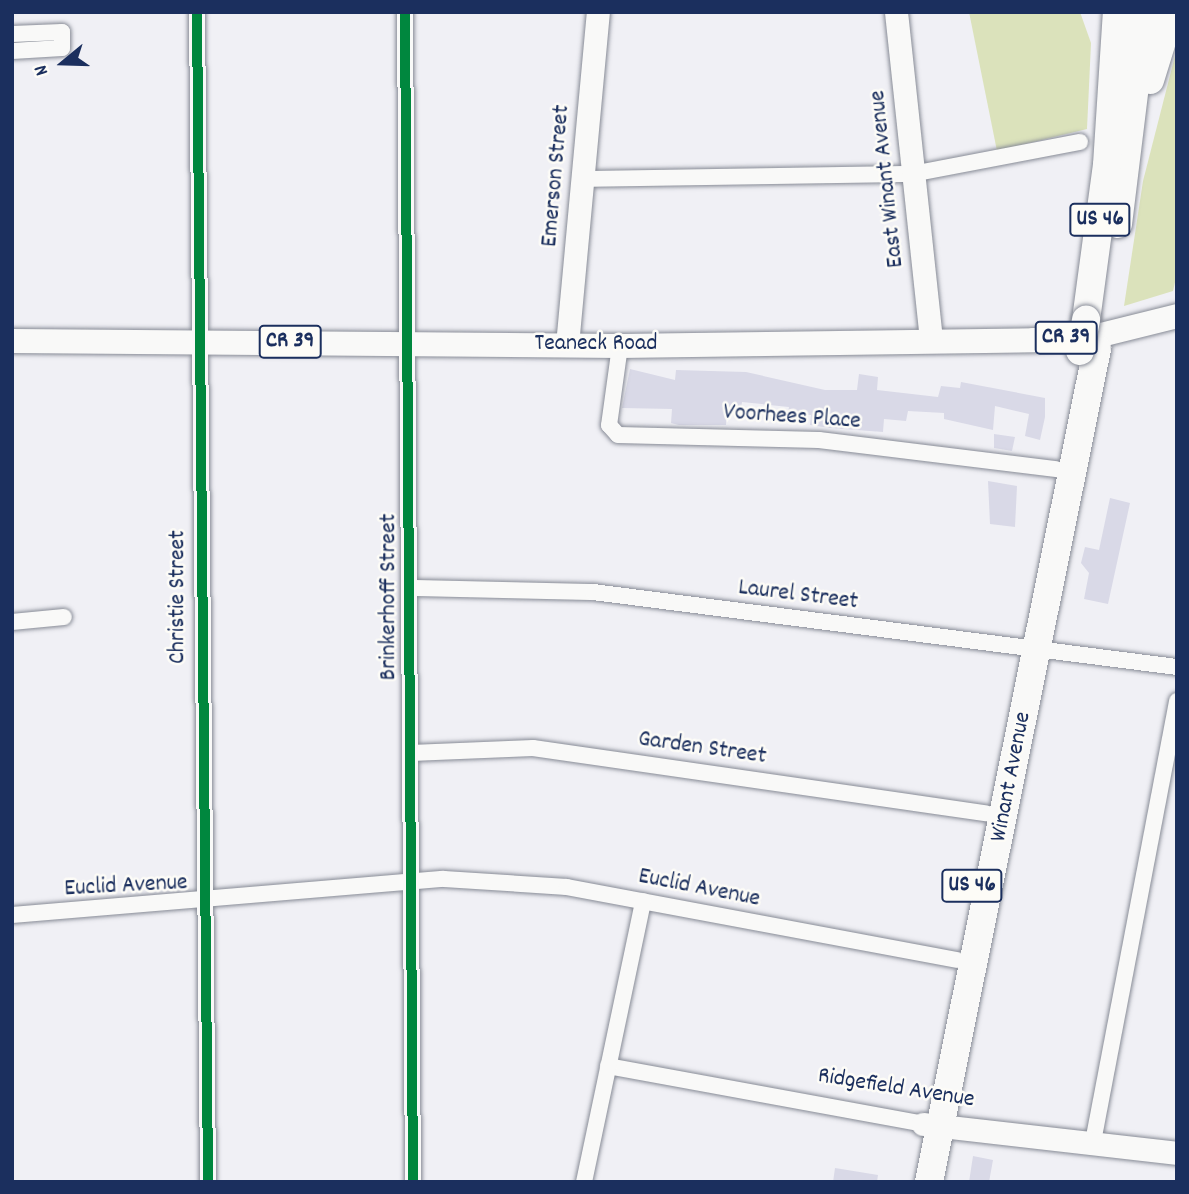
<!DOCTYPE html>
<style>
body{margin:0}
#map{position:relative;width:1189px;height:1194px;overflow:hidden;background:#f0f0f5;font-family:Dekko,sans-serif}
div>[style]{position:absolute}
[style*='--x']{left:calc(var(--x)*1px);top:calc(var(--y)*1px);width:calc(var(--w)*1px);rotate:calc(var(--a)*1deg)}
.green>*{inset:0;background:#dbe2bb}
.building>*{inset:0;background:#d9d9e7}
.roads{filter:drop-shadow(0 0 2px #878b96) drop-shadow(0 0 2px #878b96)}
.street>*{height:16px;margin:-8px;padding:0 8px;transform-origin:8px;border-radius:8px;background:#f9f9f8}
.secondary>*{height:23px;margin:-11.5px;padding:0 11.5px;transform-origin:11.5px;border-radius:11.5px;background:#f9f9f8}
.primary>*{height:24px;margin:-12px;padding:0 12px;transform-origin:12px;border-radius:12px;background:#f9f9f8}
.highway>*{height:28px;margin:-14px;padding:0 14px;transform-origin:14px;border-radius:14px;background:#f9f9f8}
.bridges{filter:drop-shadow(0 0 2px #878b96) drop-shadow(0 0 2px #878b96)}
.highway-bridge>*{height:28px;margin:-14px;padding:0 14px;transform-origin:14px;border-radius:14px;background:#f9f9f8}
.cycleway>*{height:10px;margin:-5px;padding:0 5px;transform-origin:5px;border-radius:5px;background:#00873e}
span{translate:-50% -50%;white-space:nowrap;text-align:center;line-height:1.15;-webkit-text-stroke:5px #fdfcf7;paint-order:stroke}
.shield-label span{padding:2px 5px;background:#fdfcf7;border:2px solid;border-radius:5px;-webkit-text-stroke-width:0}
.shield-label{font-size:23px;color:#1b2f5e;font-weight:700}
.street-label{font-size:24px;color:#1b2f5e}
.frame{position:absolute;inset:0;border:14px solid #1b2f5e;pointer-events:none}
.north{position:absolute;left:28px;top:28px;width:70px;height:70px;-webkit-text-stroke:5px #fdfcf7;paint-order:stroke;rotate:251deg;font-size:19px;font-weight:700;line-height:28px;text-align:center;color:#1b2f5e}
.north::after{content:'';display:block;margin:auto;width:24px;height:32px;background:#1b2f5e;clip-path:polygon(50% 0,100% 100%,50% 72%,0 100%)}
</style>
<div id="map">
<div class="green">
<i style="clip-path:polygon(969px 12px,1080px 12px,1091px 43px,1087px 129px,997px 151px)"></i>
<i style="clip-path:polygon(1177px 48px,1177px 274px,1173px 291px,1124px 306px,1143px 181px)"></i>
</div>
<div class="building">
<i style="clip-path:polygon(630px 369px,675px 380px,676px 370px,746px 372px,825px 390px,857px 390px,859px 374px,878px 377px,877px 390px,938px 397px,941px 386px,960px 388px,961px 382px,1045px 398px,1045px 417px,1040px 440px,1025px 436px,1029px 414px,995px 406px,993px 430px,944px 419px,944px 413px,908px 411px,906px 421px,884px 419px,883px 432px,830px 428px,810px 425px,811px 415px,788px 413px,789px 407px,742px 402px,741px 409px,727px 408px,726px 425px,679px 425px,671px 423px,672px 409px,622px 408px)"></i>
<i style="clip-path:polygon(994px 434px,1015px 437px,1012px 451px,994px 448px)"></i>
<i style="clip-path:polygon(988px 481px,1017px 486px,1015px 527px,990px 524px)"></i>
<i style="clip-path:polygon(1110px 498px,1130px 503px,1108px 604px,1084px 599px,1089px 573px,1081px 563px,1085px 547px,1099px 550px)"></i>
<i style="clip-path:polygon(973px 1156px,993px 1160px,989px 1182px,969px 1182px)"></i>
<i style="clip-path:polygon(835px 1168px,878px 1175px,877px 1182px,833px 1182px)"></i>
</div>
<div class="roads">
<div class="street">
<i style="--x:197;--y:12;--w:1170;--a:89.46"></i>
<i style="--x:405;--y:12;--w:1170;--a:89.61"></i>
<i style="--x:12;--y:34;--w:50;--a:-2.3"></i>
<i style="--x:62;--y:32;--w:16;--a:90"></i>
<i style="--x:62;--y:48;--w:50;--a:176.6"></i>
<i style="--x:583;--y:179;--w:329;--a:-0.9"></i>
<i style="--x:912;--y:174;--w:171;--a:-10.8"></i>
<i style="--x:620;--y:346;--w:80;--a:97.9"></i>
<i style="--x:609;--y:425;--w:13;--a:48"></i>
<i style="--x:618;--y:435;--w:201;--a:1.4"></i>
<i style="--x:819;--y:440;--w:239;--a:7"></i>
<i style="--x:413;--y:588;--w:180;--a:1.3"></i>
<i style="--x:593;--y:592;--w:589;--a:7.32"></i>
<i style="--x:12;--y:622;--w:52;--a:-5.5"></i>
<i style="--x:411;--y:753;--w:122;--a:-2.3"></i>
<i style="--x:533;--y:748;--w:458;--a:8.2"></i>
<i style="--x:12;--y:915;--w:433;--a:-4.8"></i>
<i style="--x:444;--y:879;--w:123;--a:3.7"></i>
<i style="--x:567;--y:887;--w:397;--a:10.6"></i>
<i style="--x:608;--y:1066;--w:320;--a:10.4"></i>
<i style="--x:1093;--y:1142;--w:449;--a:-79.2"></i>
<i style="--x:584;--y:1182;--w:287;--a:-78.1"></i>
</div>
<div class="secondary">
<i style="--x:896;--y:12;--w:330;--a:83.9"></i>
<i style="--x:567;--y:345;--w:334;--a:-84.7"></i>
<i style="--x:923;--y:1124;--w:256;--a:6.5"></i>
</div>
<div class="primary">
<i style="--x:12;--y:341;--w:608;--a:0.47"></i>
<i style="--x:620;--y:346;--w:414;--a:-0.8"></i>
<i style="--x:1034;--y:340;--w:59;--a:-2.9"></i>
<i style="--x:1093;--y:337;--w:87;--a:-14"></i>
</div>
<div class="highway">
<i style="--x:1150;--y:80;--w:71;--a:-72.8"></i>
<i style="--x:1118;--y:224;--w:214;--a:-83"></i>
<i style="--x:1086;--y:320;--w:156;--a:-82.3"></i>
<i style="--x:1107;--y:165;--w:153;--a:-86.3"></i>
<i style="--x:929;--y:1182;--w:850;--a:-78.6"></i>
</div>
</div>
<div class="bridges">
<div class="highway-bridge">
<i style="--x:1080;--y:351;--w:32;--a:-79"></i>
</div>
</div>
<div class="cycleway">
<i style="--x:197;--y:12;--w:1170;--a:89.46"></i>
<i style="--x:405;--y:12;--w:1170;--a:89.61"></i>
</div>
<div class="shield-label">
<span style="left:1100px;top:220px">US 46</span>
<span style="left:1066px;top:338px">CR 39</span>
<span style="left:290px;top:342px">CR 39</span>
<span style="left:972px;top:886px">US 46</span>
</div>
<div class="street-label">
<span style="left:557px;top:176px;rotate:-85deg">Emerson Street</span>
<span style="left:888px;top:179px;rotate:-96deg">East Winant Avenue</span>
<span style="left:596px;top:345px">Teaneck Road</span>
<span style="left:792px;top:418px;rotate:4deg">Voorhees Place</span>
<span style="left:798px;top:596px;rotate:7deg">Laurel Street</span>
<span style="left:179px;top:597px;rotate:-90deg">Christie Street</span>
<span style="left:390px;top:597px;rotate:-90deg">Brinkerhoff Street</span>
<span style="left:702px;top:749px;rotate:8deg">Garden Street</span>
<span style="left:1012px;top:777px;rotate:-79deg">Winant Avenue</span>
<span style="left:126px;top:887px;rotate:-3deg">Euclid Avenue</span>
<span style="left:699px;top:889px;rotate:11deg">Euclid Avenue</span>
<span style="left:896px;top:1089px;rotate:9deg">Ridgefield Avenue</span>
</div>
<div class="frame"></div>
<div class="north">N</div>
</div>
